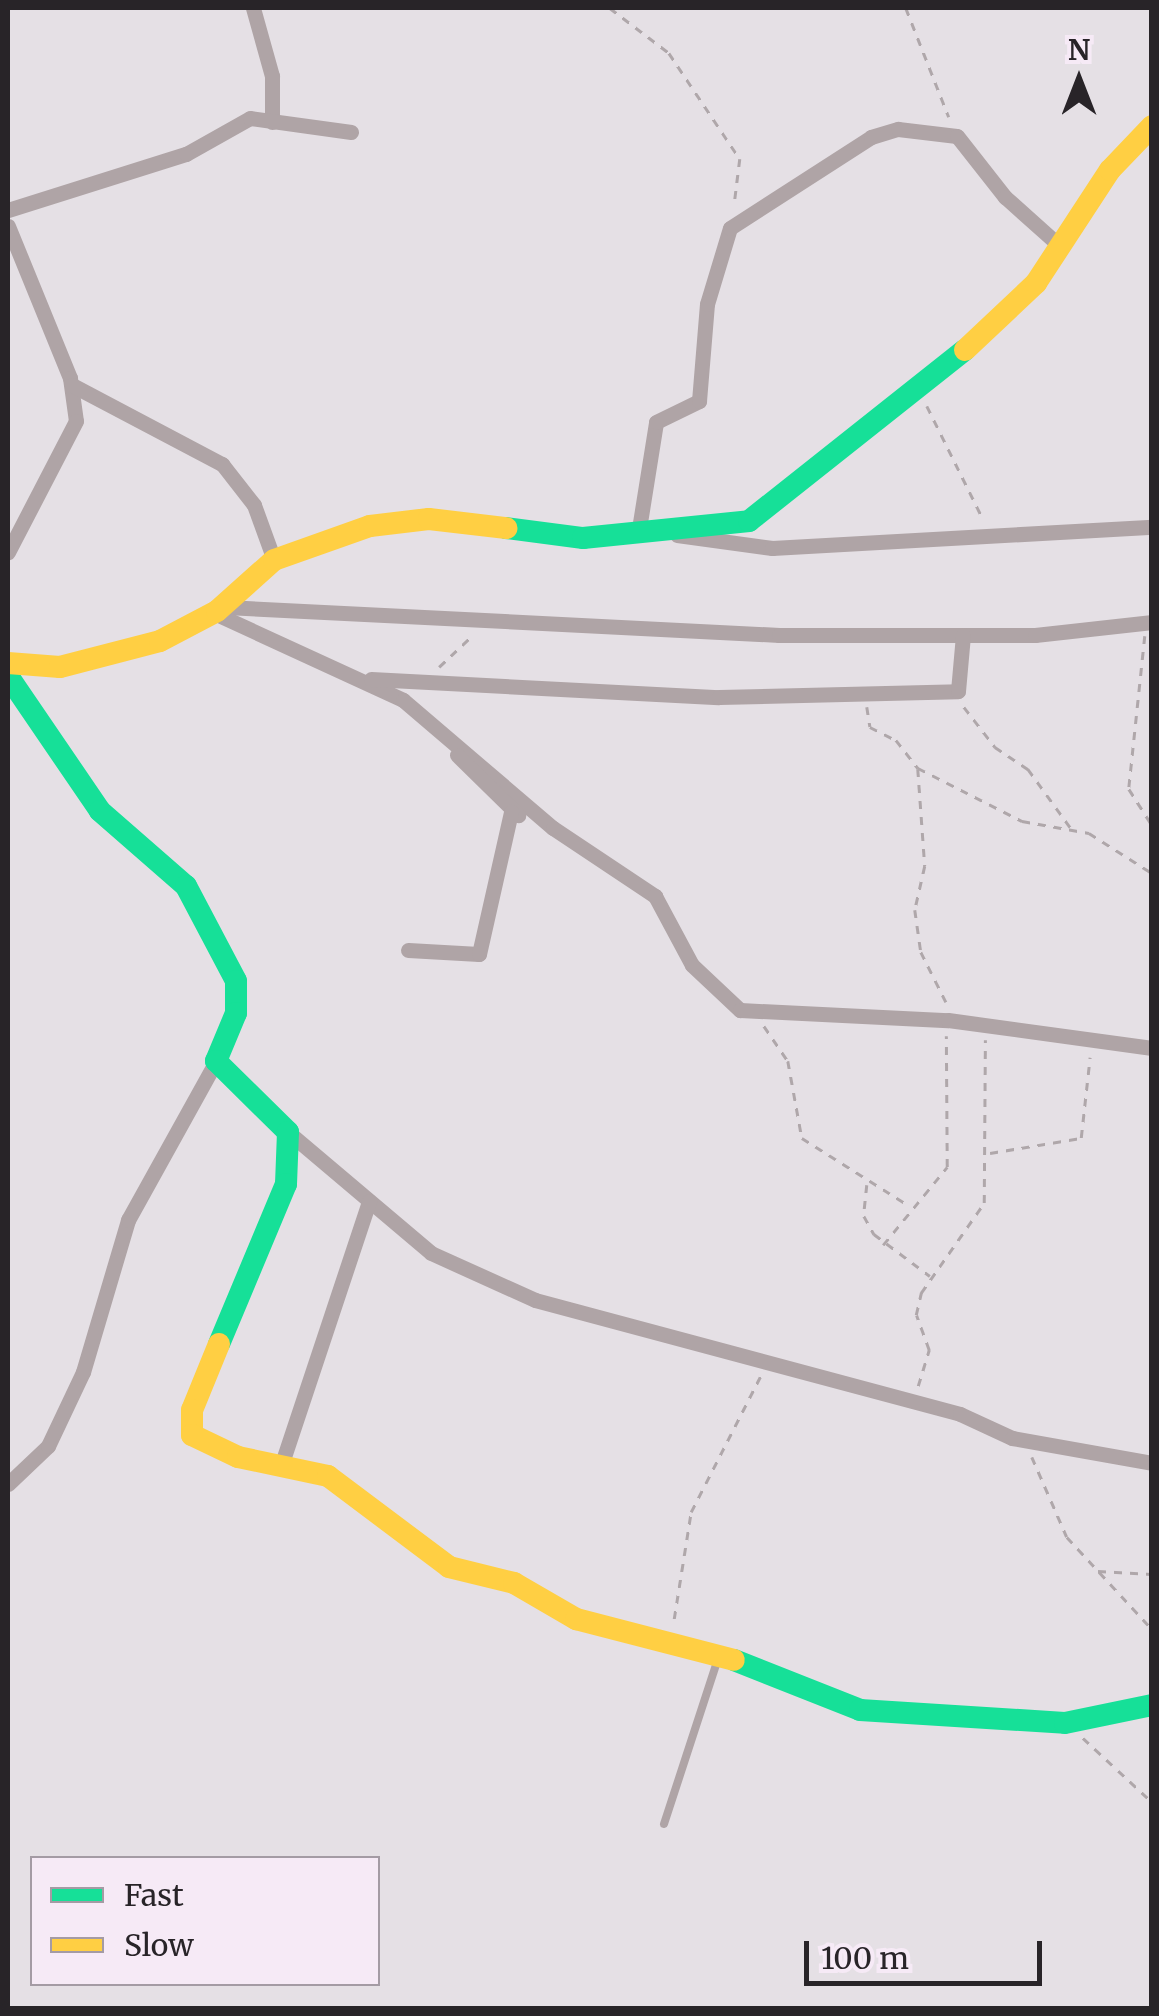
<!DOCTYPE html>
<style>
body{margin:0}
#map{position:relative;width:1159px;height:2016px;overflow:hidden;background:#e5e0e5;font-family:Merriweather,serif}
div>[style]{position:absolute}
[style*='--x']{left:calc(var(--x)*1px);top:calc(var(--y)*1px);width:calc(var(--w)*1px);rotate:calc(var(--a)*1deg)}
.path>*{height:2.5px;margin-top:-1.25px;transform-origin:0;background:repeating-linear-gradient(90deg,#afa7aa 0 8px,transparent 0 16px)}
.lane>*{height:8px;margin:-4px;padding:0 4px;transform-origin:4px;border-radius:4px;background:#afa4a6}
.street>*{height:15px;margin:-7.5px;padding:0 7.5px;transform-origin:7.5px;border-radius:7.5px;background:#afa4a6}
.fast>*{height:22px;margin:-11px;padding:0 11px;transform-origin:11px;border-radius:11px;background:#16e098}
.slow>*{height:22px;margin:-11px;padding:0 11px;transform-origin:11px;border-radius:11px;background:#ffcf43}
span{translate:-50% -50%;white-space:nowrap;text-align:center;line-height:1.15;-webkit-text-stroke:8px #f6eaf6;paint-order:stroke}
.frame{position:absolute;inset:0;border:10px solid #282428;pointer-events:none}
.legend{position:absolute;left:30px;top:1856px;width:350px;height:130px;box-sizing:border-box;background:#f6eaf6;border:2px solid #a49ba4;margin:0;padding:12px 18px;list-style:none;font-size:30px;color:#282428}
.legend li{display:flex;align-items:center;gap:20px;height:50px}
.legend b{width:50px;border:2px solid #a49ba4}
.north{position:absolute;left:1029px;top:30px;width:100px;height:100px;-webkit-text-stroke:8px #f6eaf6;paint-order:stroke;rotate:0deg;font-size:28px;font-weight:700;line-height:40px;text-align:center;color:#282428}
.north::after{content:'';display:block;margin:auto;width:35px;height:45px;background:#282428;clip-path:polygon(50% 0,100% 100%,50% 72%,0 100%)}
.scale{position:absolute;left:804px;top:1941px;width:238px;height:45px;box-sizing:border-box;border:5px solid #282428;border-top:0;padding-left:12px;font-size:30px;line-height:35px;white-space:nowrap;color:#282428;-webkit-text-stroke:8px #f6eaf6;paint-order:stroke}
</style>
<div id="map">
<div class="path">
<i style="--x:610;--y:8;--w:74;--a:37.3"></i>
<i style="--x:669;--y:53;--w:128;--a:56.2"></i>
<i style="--x:740;--y:159;--w:48;--a:97.1"></i>
<i style="--x:906;--y:8;--w:117;--a:68.5"></i>
<i style="--x:927;--y:406;--w:126;--a:63.6"></i>
<i style="--x:1145;--y:636;--w:154;--a:96"></i>
<i style="--x:1129;--y:789;--w:43;--a:57.4"></i>
<i style="--x:439;--y:667;--w:47;--a:-43.3"></i>
<i style="--x:867;--y:707;--w:20;--a:81"></i>
<i style="--x:870;--y:727;--w:29;--a:27"></i>
<i style="--x:896;--y:740;--w:36;--a:52"></i>
<i style="--x:918;--y:768;--w:117;--a:27"></i>
<i style="--x:1022;--y:821;--w:68;--a:10.2"></i>
<i style="--x:1089;--y:833;--w:75;--a:32.4"></i>
<i style="--x:964;--y:707;--w:51;--a:52.2"></i>
<i style="--x:995;--y:747;--w:40;--a:34"></i>
<i style="--x:1028;--y:769;--w:72;--a:54.1"></i>
<i style="--x:918;--y:769;--w:97;--a:85.9"></i>
<i style="--x:925;--y:866;--w:45;--a:102.8"></i>
<i style="--x:915;--y:910;--w:42;--a:81.9"></i>
<i style="--x:921;--y:952;--w:56;--a:63.4"></i>
<i style="--x:764;--y:1026;--w:42;--a:55.6"></i>
<i style="--x:788;--y:1061;--w:78;--a:79.7"></i>
<i style="--x:802;--y:1138;--w:125;--a:32.3"></i>
<i style="--x:990;--y:1153;--w:92;--a:-9.4"></i>
<i style="--x:1081;--y:1138;--w:81;--a:-83.7"></i>
<i style="--x:867;--y:1185;--w:31;--a:96"></i>
<i style="--x:864;--y:1216;--w:21;--a:61"></i>
<i style="--x:874;--y:1234;--w:70;--a:36.9"></i>
<i style="--x:883;--y:1245;--w:101;--a:-50.6"></i>
<i style="--x:947;--y:1167;--w:131;--a:-90.4"></i>
<i style="--x:918;--y:1386;--w:38;--a:-73"></i>
<i style="--x:929;--y:1350;--w:37;--a:-110"></i>
<i style="--x:916;--y:1315;--w:23;--a:-77"></i>
<i style="--x:921;--y:1293;--w:110;--a:-55"></i>
<i style="--x:984;--y:1203;--w:163;--a:-89.6"></i>
<i style="--x:1032;--y:1457;--w:87;--a:66.4"></i>
<i style="--x:1067;--y:1537;--w:125;--a:47.3"></i>
<i style="--x:1098;--y:1571;--w:54;--a:3.2"></i>
<i style="--x:674;--y:1619;--w:108;--a:-81"></i>
<i style="--x:691;--y:1512;--w:152;--a:-62.9"></i>
<i style="--x:1083;--y:1738;--w:94;--a:42.8"></i>
</div>
<div class="lane">
<i style="--x:664;--y:1824;--w:174;--a:-71.9"></i>
</div>
<div class="street">
<i style="--x:253;--y:8;--w:71;--a:74.4"></i>
<i style="--x:272;--y:76;--w:46;--a:90"></i>
<i style="--x:8;--y:210;--w:187;--a:-17.5"></i>
<i style="--x:186;--y:154;--w:73;--a:-29.4"></i>
<i style="--x:250;--y:118;--w:102;--a:7.9"></i>
<i style="--x:8;--y:226;--w:164;--a:67.8"></i>
<i style="--x:70;--y:378;--w:43;--a:82.1"></i>
<i style="--x:76;--y:421;--w:148;--a:117.4"></i>
<i style="--x:72;--y:385;--w:170;--a:27.8"></i>
<i style="--x:222;--y:464;--w:52;--a:52"></i>
<i style="--x:254;--y:505;--w:59;--a:70"></i>
<i style="--x:638;--y:535;--w:114;--a:-80.9"></i>
<i style="--x:656;--y:422;--w:48;--a:-26"></i>
<i style="--x:699;--y:401;--w:97;--a:-85.3"></i>
<i style="--x:707;--y:304;--w:79;--a:-73.2"></i>
<i style="--x:730;--y:228;--w:168;--a:-32.8"></i>
<i style="--x:871;--y:137;--w:28;--a:-17"></i>
<i style="--x:898;--y:129;--w:59;--a:6.8"></i>
<i style="--x:957;--y:136;--w:78;--a:51.8"></i>
<i style="--x:1005;--y:197;--w:75;--a:41.8"></i>
<i style="--x:677;--y:535;--w:96;--a:7.8"></i>
<i style="--x:772;--y:548;--w:381;--a:-3.2"></i>
<i style="--x:225;--y:607;--w:555;--a:2.89"></i>
<i style="--x:779;--y:635;--w:256;--a:0"></i>
<i style="--x:1035;--y:635;--w:118;--a:-6.3"></i>
<i style="--x:214;--y:613;--w:208;--a:24.7"></i>
<i style="--x:403;--y:700;--w:197;--a:40.5"></i>
<i style="--x:553;--y:828;--w:123;--a:33.7"></i>
<i style="--x:655;--y:896;--w:78;--a:61.8"></i>
<i style="--x:692;--y:965;--w:66;--a:43.2"></i>
<i style="--x:740;--y:1010;--w:208;--a:2.8"></i>
<i style="--x:948;--y:1020;--w:206;--a:7.8"></i>
<i style="--x:371;--y:679;--w:348;--a:3"></i>
<i style="--x:719;--y:697;--w:239;--a:-1.4"></i>
<i style="--x:958;--y:691;--w:56;--a:-84.9"></i>
<i style="--x:457;--y:755;--w:86;--a:44.5"></i>
<i style="--x:408;--y:950;--w:71;--a:3.2"></i>
<i style="--x:479;--y:954;--w:146;--a:-77.3"></i>
<i style="--x:288;--y:1132;--w:187;--a:40.2"></i>
<i style="--x:431;--y:1253;--w:114;--a:24.3"></i>
<i style="--x:535;--y:1300;--w:440;--a:15"></i>
<i style="--x:960;--y:1414;--w:57;--a:24.8"></i>
<i style="--x:1012;--y:1438;--w:142;--a:10.1"></i>
<i style="--x:282;--y:1463;--w:276;--a:-71.6"></i>
<i style="--x:8;--y:1484;--w:55;--a:-43.5"></i>
<i style="--x:48;--y:1446;--w:82;--a:-64.7"></i>
<i style="--x:83;--y:1372;--w:159;--a:-73.5"></i>
<i style="--x:128;--y:1220;--w:182;--a:-61"></i>
</div>
<div class="fast">
<i style="--x:506;--y:528;--w:78;--a:7.4"></i>
<i style="--x:583;--y:538;--w:167;--a:-5.8"></i>
<i style="--x:749;--y:521;--w:275;--a:-38.4"></i>
<i style="--x:8;--y:676;--w:163;--a:55.7"></i>
<i style="--x:100;--y:811;--w:114;--a:41.1"></i>
<i style="--x:186;--y:886;--w:107;--a:62.2"></i>
<i style="--x:236;--y:981;--w:32;--a:90"></i>
<i style="--x:236;--y:1013;--w:52;--a:112.6"></i>
<i style="--x:216;--y:1061;--w:101;--a:44.6"></i>
<i style="--x:288;--y:1132;--w:52;--a:92.2"></i>
<i style="--x:286;--y:1184;--w:173;--a:112.7"></i>
<i style="--x:734;--y:1660;--w:136;--a:21.6"></i>
<i style="--x:860;--y:1710;--w:205;--a:3.6"></i>
<i style="--x:1065;--y:1723;--w:89;--a:-11.7"></i>
</div>
<div class="slow">
<i style="--x:965;--y:350;--w:98;--a:-43.3"></i>
<i style="--x:1036;--y:283;--w:135;--a:-56.8"></i>
<i style="--x:1110;--y:170;--w:61;--a:-46.3"></i>
<i style="--x:8;--y:663;--w:52;--a:4.4"></i>
<i style="--x:60;--y:667;--w:103;--a:-14.6"></i>
<i style="--x:160;--y:641;--w:64;--a:-27.8"></i>
<i style="--x:217;--y:611;--w:76;--a:-41.8"></i>
<i style="--x:274;--y:560;--w:102;--a:-19.5"></i>
<i style="--x:370;--y:526;--w:59;--a:-6.8"></i>
<i style="--x:429;--y:519;--w:78;--a:6.7"></i>
<i style="--x:219;--y:1344;--w:71;--a:112.2"></i>
<i style="--x:192;--y:1410;--w:25;--a:90"></i>
<i style="--x:192;--y:1435;--w:51;--a:25.6"></i>
<i style="--x:238;--y:1457;--w:92;--a:11.9"></i>
<i style="--x:328;--y:1476;--w:151;--a:36.9"></i>
<i style="--x:449;--y:1567;--w:67;--a:13.8"></i>
<i style="--x:514;--y:1583;--w:72;--a:30.1"></i>
<i style="--x:576;--y:1619;--w:163;--a:14.5"></i>
</div>
<div class="frame"></div>
<ul class="legend">
<li><b style="height:12px;background:#16e098"></b>Fast</li>
<li><b style="height:12px;background:#ffcf43"></b>Slow</li>
</ul>
<div class="north">N</div>
<div class="scale">100 m</div>
</div>
